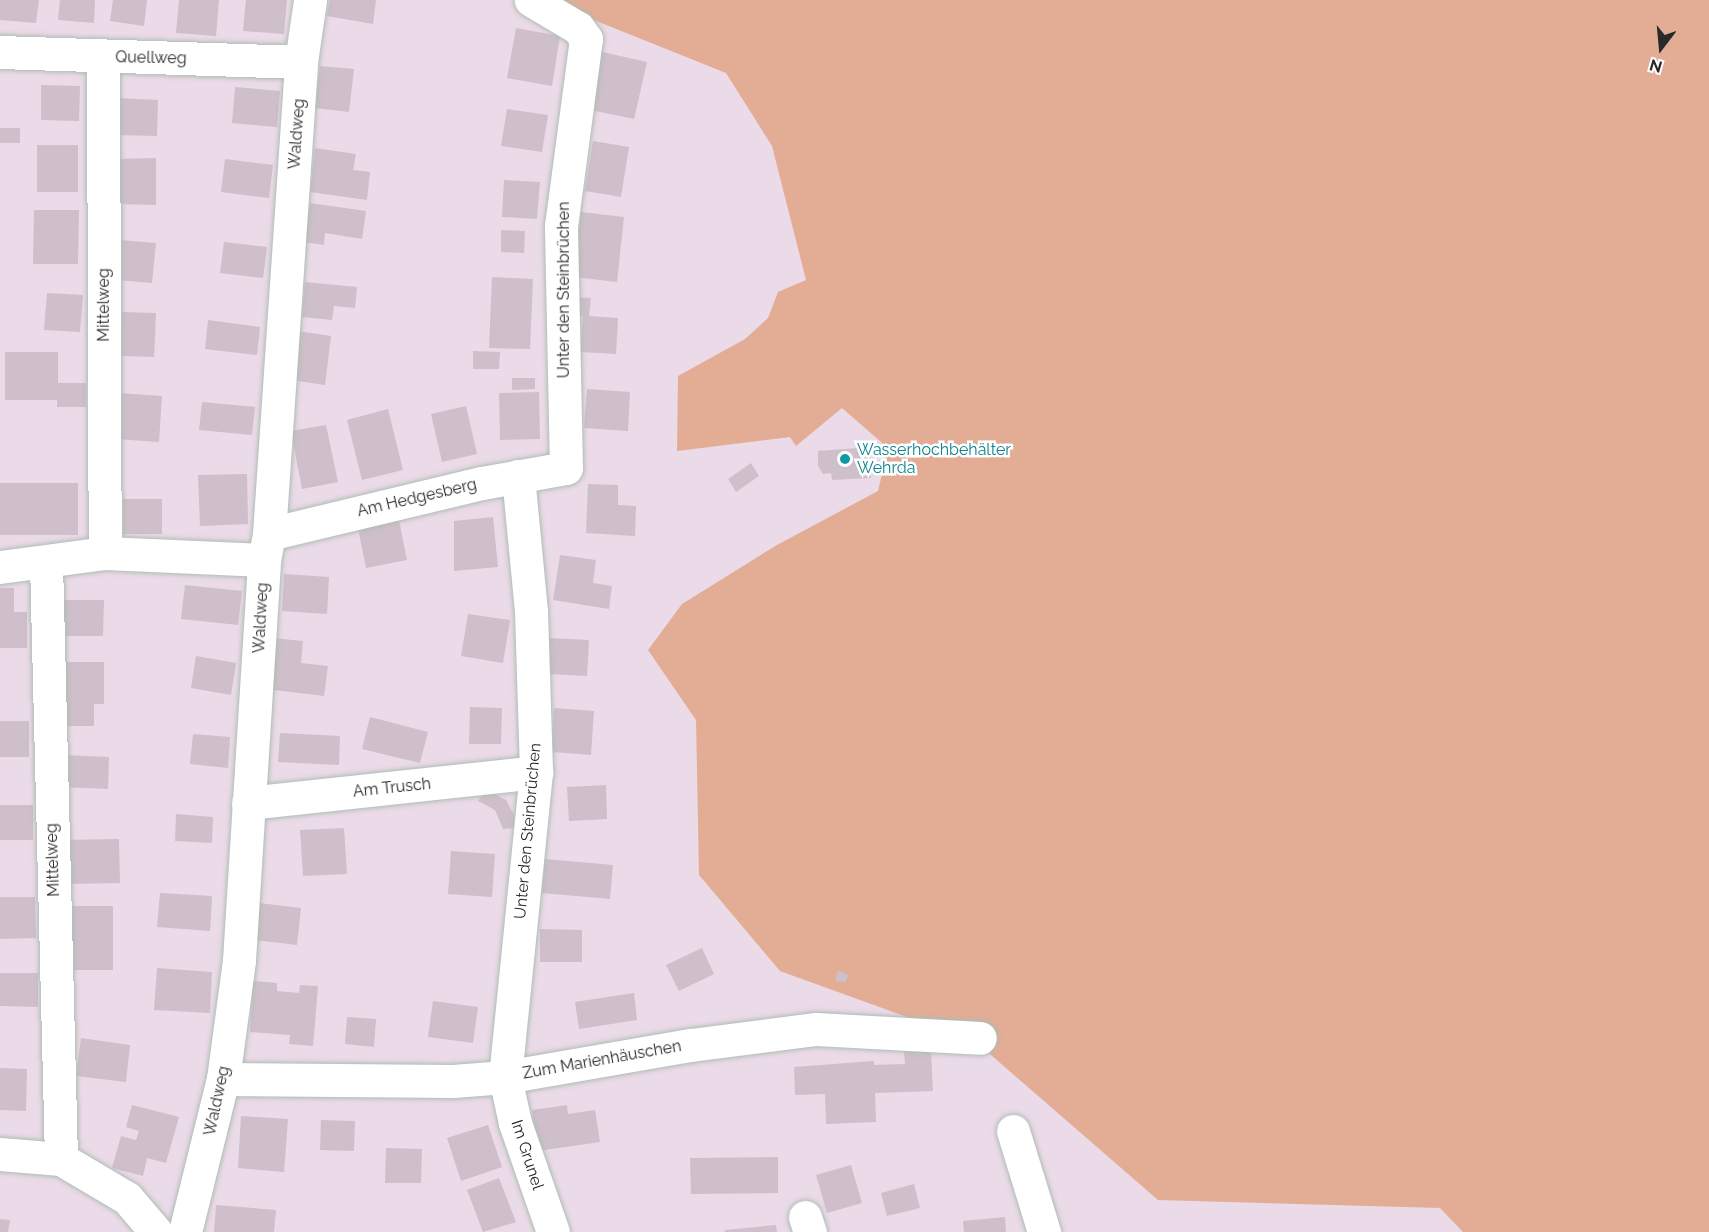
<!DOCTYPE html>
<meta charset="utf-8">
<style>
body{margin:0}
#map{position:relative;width:1709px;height:1232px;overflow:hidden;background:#ebdae8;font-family:Raleway,sans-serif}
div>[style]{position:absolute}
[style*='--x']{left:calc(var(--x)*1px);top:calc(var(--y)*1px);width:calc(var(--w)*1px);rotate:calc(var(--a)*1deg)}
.green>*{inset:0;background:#e3ac95}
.building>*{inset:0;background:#cebfca}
.roads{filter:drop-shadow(0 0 2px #aebdb4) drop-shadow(0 0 2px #aebdb4)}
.minor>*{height:33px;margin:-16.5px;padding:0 16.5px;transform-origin:16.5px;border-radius:16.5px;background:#fff}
.dots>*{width:16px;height:16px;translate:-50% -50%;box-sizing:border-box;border:3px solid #fff;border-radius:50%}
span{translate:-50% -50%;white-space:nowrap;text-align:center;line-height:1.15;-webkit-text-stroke:5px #fff;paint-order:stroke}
.street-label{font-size:16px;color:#292929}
.culture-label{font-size:16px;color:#0d838f}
.left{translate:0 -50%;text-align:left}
.north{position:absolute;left:1631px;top:18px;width:60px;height:60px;-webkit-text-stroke:4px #fff;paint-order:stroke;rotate:196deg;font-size:16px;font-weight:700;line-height:24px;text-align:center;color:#292929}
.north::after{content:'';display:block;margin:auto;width:21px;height:27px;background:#292929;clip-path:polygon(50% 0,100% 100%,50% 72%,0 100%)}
</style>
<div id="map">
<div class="green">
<i style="clip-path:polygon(544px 0,1709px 0,1709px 1232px,1463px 1232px,1440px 1208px,1158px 1200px,976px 1042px,780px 971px,699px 875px,696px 720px,648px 650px,682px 604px,777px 545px,878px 491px,888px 448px,842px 408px,796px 446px,790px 437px,677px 451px,678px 376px,745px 339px,768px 318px,778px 292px,806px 280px,772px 146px,726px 73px)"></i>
</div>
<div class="building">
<i style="clip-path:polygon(0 0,39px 0,36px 23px,0 20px)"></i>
<i style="clip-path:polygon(60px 0,95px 0,94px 23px,58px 20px)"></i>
<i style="clip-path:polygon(113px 0,147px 0,144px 26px,110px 21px)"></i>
<i style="clip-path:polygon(179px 0,219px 0,216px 36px,176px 33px)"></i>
<i style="clip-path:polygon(246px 0,287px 0,284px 34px,243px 31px)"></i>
<i style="clip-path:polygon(330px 0,376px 0,373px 24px,327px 16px)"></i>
<i style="clip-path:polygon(516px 28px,560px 36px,552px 86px,507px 78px)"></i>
<i style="clip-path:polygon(598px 51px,647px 62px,634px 119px,586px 109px)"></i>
<i style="clip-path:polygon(320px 66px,354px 69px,349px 112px,315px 108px)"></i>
<i style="clip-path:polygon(41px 85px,80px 86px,79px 121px,41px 120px)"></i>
<i style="clip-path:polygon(235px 87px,280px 91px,277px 127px,232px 123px)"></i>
<i style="clip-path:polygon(118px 98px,158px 100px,157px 136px,117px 135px)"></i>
<i style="clip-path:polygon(507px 109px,548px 115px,542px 152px,501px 146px)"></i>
<i style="clip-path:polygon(0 128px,20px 128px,20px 143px,0 143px)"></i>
<i style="clip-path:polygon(593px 141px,629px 147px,621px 197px,585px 191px)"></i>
<i style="clip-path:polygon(37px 145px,78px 145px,78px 192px,37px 192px)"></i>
<i style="clip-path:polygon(315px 148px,356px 154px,353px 170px,370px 172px,367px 200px,310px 192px)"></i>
<i style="clip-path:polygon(156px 158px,156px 205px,116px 204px,116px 159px)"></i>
<i style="clip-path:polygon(225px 159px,273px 165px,269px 198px,221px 192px)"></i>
<i style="clip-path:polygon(504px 180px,540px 182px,537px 219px,502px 217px)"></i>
<i style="clip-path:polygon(310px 203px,366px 211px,362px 239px,325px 233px,324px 245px,304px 242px)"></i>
<i style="clip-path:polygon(34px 210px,79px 210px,78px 264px,33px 264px)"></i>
<i style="clip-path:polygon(581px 212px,624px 217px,617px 282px,574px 277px)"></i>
<i style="clip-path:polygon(501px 230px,525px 231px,524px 253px,501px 252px)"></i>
<i style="clip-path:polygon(120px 240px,156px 243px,152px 283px,117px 280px)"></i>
<i style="clip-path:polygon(224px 242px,267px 247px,263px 278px,220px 273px)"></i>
<i style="clip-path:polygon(492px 277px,533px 279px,530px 349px,489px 348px)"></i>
<i style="clip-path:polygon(305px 282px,357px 287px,355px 308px,334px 306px,332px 320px,302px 317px)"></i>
<i style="clip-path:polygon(47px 293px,83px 295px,80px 332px,44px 330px)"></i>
<i style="clip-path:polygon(573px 297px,591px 298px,589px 316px,618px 318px,616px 354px,580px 352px,583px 316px,572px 315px)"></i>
<i style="clip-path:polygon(122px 312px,156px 313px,154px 357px,120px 356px)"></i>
<i style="clip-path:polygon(208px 320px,260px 327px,257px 355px,205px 349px)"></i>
<i style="clip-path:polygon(298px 331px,331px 336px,325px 385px,291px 380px)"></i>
<i style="clip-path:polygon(473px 351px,500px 352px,499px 369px,473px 369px)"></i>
<i style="clip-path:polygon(5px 352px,58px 352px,58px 383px,86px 383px,86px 407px,57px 407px,57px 400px,5px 400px)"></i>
<i style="clip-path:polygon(512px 378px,535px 378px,535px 389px,512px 390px)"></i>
<i style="clip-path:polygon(587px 389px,630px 392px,628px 431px,584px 428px)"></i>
<i style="clip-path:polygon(539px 392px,540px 439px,500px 440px,499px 393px)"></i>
<i style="clip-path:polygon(119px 393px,162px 396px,159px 442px,116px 439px)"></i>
<i style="clip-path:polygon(202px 402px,255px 407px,252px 435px,199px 430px)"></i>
<i style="clip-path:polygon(466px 406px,477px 454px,442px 462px,431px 414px)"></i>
<i style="clip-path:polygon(388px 409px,403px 470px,362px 480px,347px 420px)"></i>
<i style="clip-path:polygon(326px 425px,338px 482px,302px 489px,291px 431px)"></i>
<i style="clip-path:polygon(871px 447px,871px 478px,832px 480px,831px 473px,823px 474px,818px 466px,818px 451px)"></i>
<i style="clip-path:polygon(751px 463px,759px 476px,736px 492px,728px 479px)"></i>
<i style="clip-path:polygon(247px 474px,248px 524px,200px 526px,198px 475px)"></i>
<i style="clip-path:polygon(0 483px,78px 483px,78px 535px,0 535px)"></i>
<i style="clip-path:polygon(588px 484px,618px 485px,618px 505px,636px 506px,635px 536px,586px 533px)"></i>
<i style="clip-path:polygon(123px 499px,162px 499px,162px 534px,123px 534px)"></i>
<i style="clip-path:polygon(493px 517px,498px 567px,454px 571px,454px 521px)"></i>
<i style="clip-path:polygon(399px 520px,407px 560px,366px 568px,358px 528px)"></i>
<i style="clip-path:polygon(560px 555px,596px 560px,593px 583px,612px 586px,609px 609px,553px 600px)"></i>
<i style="clip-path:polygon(284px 574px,329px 577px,327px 614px,282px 611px)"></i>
<i style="clip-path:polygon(185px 585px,242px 591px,238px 625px,181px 619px)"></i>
<i style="clip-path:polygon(0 588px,14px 588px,14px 612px,27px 612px,27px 648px,0 648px)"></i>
<i style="clip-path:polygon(57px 600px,104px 600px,103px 636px,57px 636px)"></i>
<i style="clip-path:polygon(468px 614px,510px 620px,503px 663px,461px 656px)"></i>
<i style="clip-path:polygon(272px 638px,303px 641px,301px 663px,328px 666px,324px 696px,266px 689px)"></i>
<i style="clip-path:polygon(549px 638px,589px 640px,587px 676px,547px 674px)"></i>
<i style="clip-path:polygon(196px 656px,236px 663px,231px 695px,191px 688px)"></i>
<i style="clip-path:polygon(62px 662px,104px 662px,104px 704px,94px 704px,94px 726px,62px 726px)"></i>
<i style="clip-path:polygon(470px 707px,502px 708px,501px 744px,469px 744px)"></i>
<i style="clip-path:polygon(554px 708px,594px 711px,591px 755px,552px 752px)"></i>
<i style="clip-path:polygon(370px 717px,428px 732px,420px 763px,362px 749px)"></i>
<i style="clip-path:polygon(0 721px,29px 721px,29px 757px,0 757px)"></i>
<i style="clip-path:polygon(280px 733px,340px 736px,339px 765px,278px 762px)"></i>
<i style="clip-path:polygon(193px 734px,230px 737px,228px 768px,190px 764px)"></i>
<i style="clip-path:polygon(64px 755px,109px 757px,108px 789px,63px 787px)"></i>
<i style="clip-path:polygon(606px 785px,607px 819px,569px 821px,567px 787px)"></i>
<i style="clip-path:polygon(486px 790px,506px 800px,514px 815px,514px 828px,503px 829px,495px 810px,478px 801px)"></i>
<i style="clip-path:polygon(0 805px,33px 805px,33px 840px,0 840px)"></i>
<i style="clip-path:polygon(176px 814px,213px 817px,212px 843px,175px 841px)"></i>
<i style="clip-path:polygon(344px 828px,347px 874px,303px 876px,300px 830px)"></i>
<i style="clip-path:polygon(119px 839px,120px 883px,65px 884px,64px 840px)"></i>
<i style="clip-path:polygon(451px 851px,495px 854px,492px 897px,448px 894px)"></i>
<i style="clip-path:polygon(545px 859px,613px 865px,610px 899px,542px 893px)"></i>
<i style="clip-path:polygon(160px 893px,212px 896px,210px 931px,157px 927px)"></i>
<i style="clip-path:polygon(0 897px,35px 897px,36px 938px,0 939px)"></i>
<i style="clip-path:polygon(259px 903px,301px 908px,297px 945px,255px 940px)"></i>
<i style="clip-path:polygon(67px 906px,113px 906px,113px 970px,67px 970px)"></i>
<i style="clip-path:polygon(540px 929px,582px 930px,582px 962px,540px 962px)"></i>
<i style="clip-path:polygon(702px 948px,714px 974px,679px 991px,666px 965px)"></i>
<i style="clip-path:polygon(157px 968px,212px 972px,210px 1013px,154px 1010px)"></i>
<i style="clip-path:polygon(838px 970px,848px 975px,846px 982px,835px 981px)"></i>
<i style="clip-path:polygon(0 973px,38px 973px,38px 1007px,0 1006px)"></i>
<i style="clip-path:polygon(253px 981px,277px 983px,277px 991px,299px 993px,300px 985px,318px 986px,313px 1046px,289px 1044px,290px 1035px,250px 1032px)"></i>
<i style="clip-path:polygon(634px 993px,637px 1020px,579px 1029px,575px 1002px)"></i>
<i style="clip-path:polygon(433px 1001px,478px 1007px,473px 1043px,428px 1037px)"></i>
<i style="clip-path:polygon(347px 1017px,376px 1019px,374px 1047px,345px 1044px)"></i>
<i style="clip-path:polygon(81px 1038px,130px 1045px,126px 1082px,76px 1076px)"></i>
<i style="clip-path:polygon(931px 1051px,933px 1091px,875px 1093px,876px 1122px,826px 1124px,825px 1094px,795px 1095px,794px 1067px,874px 1061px,874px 1065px,905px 1064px,904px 1052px)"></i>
<i style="clip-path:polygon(0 1068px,27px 1069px,26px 1111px,0 1110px)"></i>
<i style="clip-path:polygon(132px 1105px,179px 1117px,166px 1163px,147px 1158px,143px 1176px,112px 1168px,121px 1136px,136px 1140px,139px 1131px,126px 1127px)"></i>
<i style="clip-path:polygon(567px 1105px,568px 1114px,595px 1110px,600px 1142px,538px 1151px,532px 1110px)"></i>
<i style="clip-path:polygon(241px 1116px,288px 1119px,284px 1172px,238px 1168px)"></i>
<i style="clip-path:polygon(321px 1120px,355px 1121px,354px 1151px,320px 1150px)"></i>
<i style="clip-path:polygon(488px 1125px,502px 1167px,461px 1181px,447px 1138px)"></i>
<i style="clip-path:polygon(386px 1148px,422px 1149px,421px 1183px,385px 1183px)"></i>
<i style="clip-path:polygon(778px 1157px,778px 1193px,691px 1194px,690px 1158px)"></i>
<i style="clip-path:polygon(851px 1165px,862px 1203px,827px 1213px,816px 1175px)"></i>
<i style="clip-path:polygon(499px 1178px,516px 1222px,483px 1232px,467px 1190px)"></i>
<i style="clip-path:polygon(914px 1184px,920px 1208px,887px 1216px,881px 1193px)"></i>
<i style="clip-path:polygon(216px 1205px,276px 1210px,274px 1232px,214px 1232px)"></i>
<i style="clip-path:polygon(1005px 1217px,1006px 1232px,964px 1232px,963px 1221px)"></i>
<i style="clip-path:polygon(0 1219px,10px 1220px,8px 1232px,0 1232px)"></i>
<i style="clip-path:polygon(776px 1225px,777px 1232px,725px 1232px,725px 1230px)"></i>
</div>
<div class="roads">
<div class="minor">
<i style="--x:0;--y:52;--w:301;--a:1.9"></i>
<i style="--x:103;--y:57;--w:496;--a:89.8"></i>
<i style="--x:518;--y:476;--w:136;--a:84.5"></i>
<i style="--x:531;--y:611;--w:161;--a:88.2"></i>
<i style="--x:536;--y:772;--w:307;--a:95.8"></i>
<i style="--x:505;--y:1077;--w:47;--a:77.7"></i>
<i style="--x:515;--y:1123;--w:115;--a:70.8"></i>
<i style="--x:269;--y:534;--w:219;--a:-13.5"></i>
<i style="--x:482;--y:483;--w:85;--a:-10.1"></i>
<i style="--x:566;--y:468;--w:242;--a:-91.2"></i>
<i style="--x:561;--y:226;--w:189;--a:-82.4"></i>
<i style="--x:586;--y:39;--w:14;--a:-126"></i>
<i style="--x:578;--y:28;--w:55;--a:-149.2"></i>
<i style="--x:46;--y:562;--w:597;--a:88.56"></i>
<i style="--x:0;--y:567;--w:106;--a:-7.6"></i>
<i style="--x:105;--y:553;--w:159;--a:2.5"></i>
<i style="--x:248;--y:803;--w:290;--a:-6.1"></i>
<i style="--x:223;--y:1079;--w:230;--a:0.5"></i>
<i style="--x:453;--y:1081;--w:52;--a:-4.4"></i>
<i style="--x:505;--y:1077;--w:189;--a:-9.8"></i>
<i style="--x:691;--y:1045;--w:126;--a:-7.3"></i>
<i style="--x:816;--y:1029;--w:164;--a:3.1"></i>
<i style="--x:1013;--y:1131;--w:106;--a:72.9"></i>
<i style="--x:0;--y:1154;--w:61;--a:4.7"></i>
<i style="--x:61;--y:1159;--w:77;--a:30.6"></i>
<i style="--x:127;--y:1198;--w:45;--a:49.5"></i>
<i style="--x:805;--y:1217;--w:16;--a:72"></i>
<i style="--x:185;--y:1232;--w:158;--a:-76.1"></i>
<i style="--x:223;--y:1079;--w:120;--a:-82.3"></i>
<i style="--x:239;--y:960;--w:401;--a:-86.4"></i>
<i style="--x:264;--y:560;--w:26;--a:-79"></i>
<i style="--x:269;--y:534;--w:473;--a:-86.1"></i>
<i style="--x:301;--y:62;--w:63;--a:-81.7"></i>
</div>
</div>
<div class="dots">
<i style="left:845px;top:459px;background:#0f9aa8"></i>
</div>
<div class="street-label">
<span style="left:151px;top:58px;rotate:1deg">Quellweg</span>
<span style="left:297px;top:134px;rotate:-86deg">Waldweg</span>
<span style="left:564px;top:290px;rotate:-90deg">Unter den Steinbrüchen</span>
<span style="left:104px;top:305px;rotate:-90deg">Mittelweg</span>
<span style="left:417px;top:498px;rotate:-13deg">Am Hedgesberg</span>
<span style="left:261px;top:618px;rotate:-87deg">Waldweg</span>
<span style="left:392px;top:788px;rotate:-6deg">Am Trusch</span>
<span style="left:528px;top:831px;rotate:-85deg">Unter den Steinbrüchen</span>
<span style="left:53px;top:860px;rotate:-92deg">Mittelweg</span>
<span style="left:602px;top:1060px;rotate:-10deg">Zum Marienhäuschen</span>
<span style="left:217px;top:1101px;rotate:-78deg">Waldweg</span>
<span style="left:527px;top:1155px;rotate:72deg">Im Grunel</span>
</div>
<div class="culture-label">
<span class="left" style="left:857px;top:459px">Wasserhochbehälter<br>Wehrda</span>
</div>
<div class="north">N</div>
</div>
